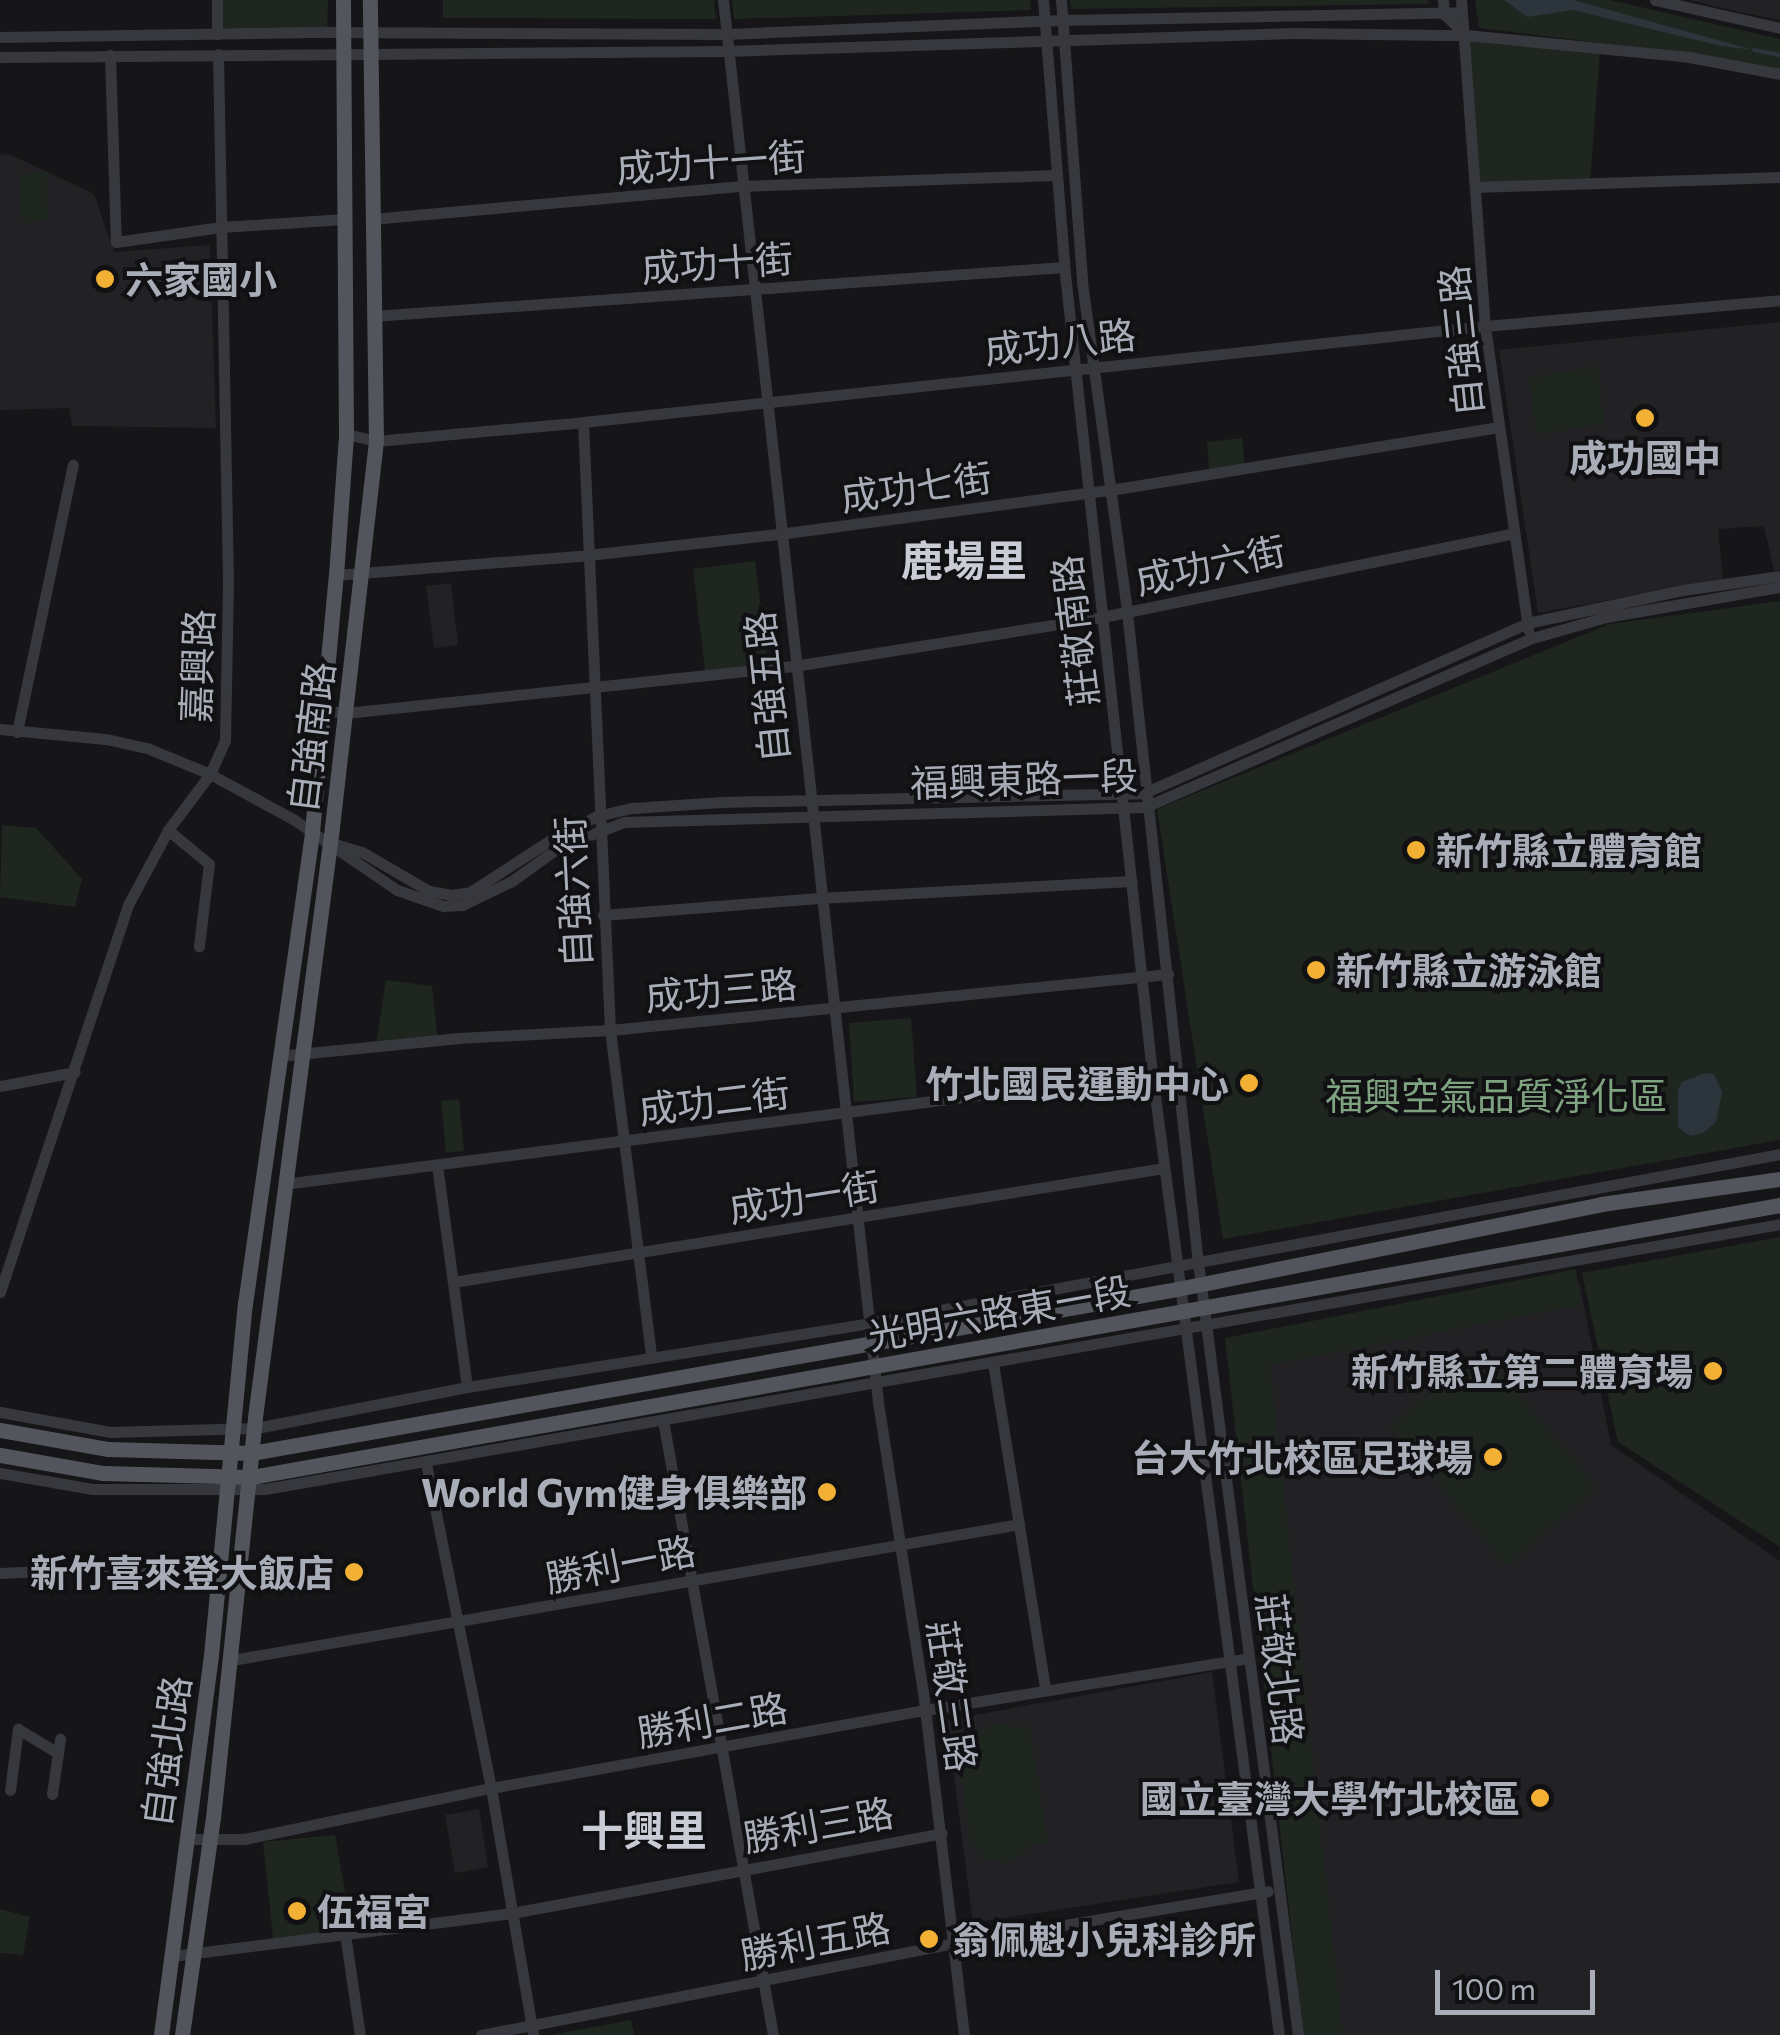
<!DOCTYPE html>
<meta charset="utf-8">
<style>
body{margin:0}
#map{position:relative;width:1780px;height:2035px;overflow:hidden;background:#161618;font-family:Commissioner,"Noto Sans TC",sans-serif}
div>[style]{position:absolute}
[style*='--x']{left:calc(var(--x)*1px);top:calc(var(--y)*1px);width:calc(var(--w)*1px);rotate:calc(var(--a)*1deg)}
.built>*{inset:0;background:#222225}
.green>*{inset:0;background:#1e261f}
.water>*{inset:0;background:#2c353c}
.stream>*{height:4px;margin:-2px;padding:0 2px;transform-origin:2px;border-radius:2px;background:#2c353c}
.minor>*{height:11px;margin:-5.5px;padding:0 5.5px;transform-origin:5.5px;border-radius:5.5px;background:#37383d}
.major>*{height:15px;margin:-7.5px;padding:0 7.5px;transform-origin:7.5px;border-radius:7.5px;background:#53555c}
.dots>*{width:28px;height:28px;translate:-50% -50%;box-sizing:border-box;border:5px solid #111113;border-radius:50%}
span{translate:-50% -50%;white-space:nowrap;text-align:center;line-height:1.15;-webkit-text-stroke:8px #111113;paint-order:stroke}
.street-label{font-size:38px;color:#a8adb8}
.poi-label{font-size:38px;color:#a8adb8;font-weight:700}
.left{translate:0 -50%;text-align:left}
.right{translate:-100% -50%;text-align:right}
.park-label{font-size:38px;color:#7fa381}
.quarter-label{font-size:42px;color:#c9ccd4;font-weight:700}
.scale{position:absolute;left:1435px;top:1970px;width:160px;height:45px;box-sizing:border-box;border:5px solid #a8adb8;border-top:0;padding-left:12px;font-size:30px;line-height:35px;white-space:nowrap;color:#a8adb8;-webkit-text-stroke:8px #111113;paint-order:stroke}
</style>
<div id="map">
<div class="built">
<i style="clip-path:polygon(1690px 0,1780px 0,1780px 20px,1748px 14px)"></i>
<i style="clip-path:polygon(9px 154px,94px 194px,114px 252px,210px 245px,216px 428px,72px 426px,69px 408px,0 410px,0 155px)"></i>
<i style="clip-path:polygon(1780px 322px,1780px 570px,1774px 571px,1764px 526px,1718px 529px,1723px 579px,1538px 613px,1499px 350px)"></i>
<i style="clip-path:polygon(451px 583px,458px 645px,434px 648px,426px 586px)"></i>
<i style="clip-path:polygon(1579px 1281px,1611px 1445px,1780px 1561px,1780px 2035px,1327px 2035px,1248px 1349px)"></i>
<i style="clip-path:polygon(1212px 1672px,1239px 1882px,973px 1923px,947px 1720px)"></i>
<i style="clip-path:polygon(479px 1809px,488px 1867px,455px 1873px,445px 1815px)"></i>
</div>
<div class="green">
<i style="clip-path:polygon(217px 0,328px 0,327px 32px,217px 34px)"></i>
<i style="clip-path:polygon(443px 0,714px 0,716px 19px,443px 18px)"></i>
<i style="clip-path:polygon(732px 0,1030px 0,1031px 10px,734px 19px)"></i>
<i style="clip-path:polygon(1070px 0,1428px 0,1429px 4px,1071px 9px)"></i>
<i style="clip-path:polygon(1475px 0,1610px 0,1780px 39px,1780px 70px,1707px 56px,1479px 28px)"></i>
<i style="clip-path:polygon(1466px 36px,1600px 50px,1590px 182px,1476px 187px)"></i>
<i style="clip-path:polygon(47px 173px,48px 221px,21px 222px,19px 174px)"></i>
<i style="clip-path:polygon(1598px 366px,1604px 424px,1536px 434px,1529px 378px)"></i>
<i style="clip-path:polygon(1242px 438px,1245px 467px,1209px 471px,1207px 442px)"></i>
<i style="clip-path:polygon(755px 561px,768px 664px,705px 671px,693px 569px)"></i>
<i style="clip-path:polygon(1780px 601px,1780px 1140px,1223px 1239px,1157px 809px,1610px 624px)"></i>
<i style="clip-path:polygon(2px 825px,36px 828px,82px 879px,75px 907px,0 897px)"></i>
<i style="clip-path:polygon(386px 980px,432px 986px,438px 1041px,375px 1049px)"></i>
<i style="clip-path:polygon(911px 1018px,917px 1097px,854px 1102px,849px 1023px)"></i>
<i style="clip-path:polygon(459px 1099px,464px 1151px,446px 1153px,441px 1101px)"></i>
<i style="clip-path:polygon(1780px 1237px,1780px 1547px,1618px 1442px,1582px 1273px)"></i>
<i style="clip-path:polygon(1576px 1269px,1580px 1305px,1270px 1365px,1343px 2035px,1303px 2035px,1225px 1338px)"></i>
<i style="clip-path:polygon(1483px 1352px,1597px 1488px,1506px 1566px,1390px 1426px)"></i>
<i style="clip-path:polygon(1002px 1723px,1015px 1728px,1029px 1725px,1048px 1844px,1035px 1845px,1005px 1863px,982px 1857px,970px 1839px,958px 1753px,976px 1731px)"></i>
<i style="clip-path:polygon(335px 1835px,352px 1931px,273px 1939px,263px 1842px)"></i>
<i style="clip-path:polygon(0 1909px,30px 1917px,23px 1955px,0 1953px)"></i>
<i style="clip-path:polygon(631px 2020px,634px 2035px,550px 2035px)"></i>
</div>
<div class="water">
<i style="clip-path:polygon(1504px 0,1573px 0,1754px 50px,1721px 46px,1573px 10px,1527px 17px)"></i>
<i style="clip-path:polygon(1705px 1073px,1714px 1074px,1722px 1092px,1716px 1122px,1703px 1133px,1690px 1136px,1678px 1127px,1678px 1090px,1682px 1082px)"></i>
</div>
<div class="stream">
<i style="--x:1754;--y:50;--w:26;--a:11"></i>
</div>
<div class="minor">
<i style="--x:723;--y:0;--w:1411;--a:83.69"></i>
<i style="--x:878;--y:1402;--w:302;--a:81.2"></i>
<i style="--x:924;--y:1700;--w:337;--a:83.2"></i>
<i style="--x:1043;--y:0;--w:284;--a:85.4"></i>
<i style="--x:1066;--y:283;--w:795;--a:83.79"></i>
<i style="--x:1152;--y:1073;--w:970;--a:82.48"></i>
<i style="--x:1061;--y:0;--w:283;--a:85.7"></i>
<i style="--x:1082;--y:282;--w:333;--a:82.2"></i>
<i style="--x:1127;--y:612;--w:646;--a:83.78"></i>
<i style="--x:1197;--y:1254;--w:788;--a:82.63"></i>
<i style="--x:1443;--y:0;--w:14;--a:86"></i>
<i style="--x:1444;--y:14;--w:30;--a:44"></i>
<i style="--x:1461;--y:0;--w:327;--a:85.8"></i>
<i style="--x:1485;--y:326;--w:307;--a:81.9"></i>
<i style="--x:1655;--y:0;--w:128;--a:12.6"></i>
<i style="--x:217;--y:34;--w:34;--a:-90"></i>
<i style="--x:0;--y:37;--w:327;--a:-0.9"></i>
<i style="--x:327;--y:32;--w:399;--a:0.3"></i>
<i style="--x:726;--y:34;--w:337;--a:-2.4"></i>
<i style="--x:1063;--y:20;--w:399;--a:-1.1"></i>
<i style="--x:110;--y:55;--w:187;--a:88.2"></i>
<i style="--x:116;--y:242;--w:106;--a:-8.1"></i>
<i style="--x:221;--y:227;--w:123;--a:-3.7"></i>
<i style="--x:0;--y:57;--w:726;--a:-0.47"></i>
<i style="--x:726;--y:51;--w:566;--a:-1.82"></i>
<i style="--x:1292;--y:33;--w:174;--a:0.7"></i>
<i style="--x:1466;--y:35;--w:224;--a:5.6"></i>
<i style="--x:1689;--y:57;--w:93;--a:10.6"></i>
<i style="--x:1476;--y:187;--w:304;--a:-1.9"></i>
<i style="--x:371;--y:219;--w:370;--a:-5.1"></i>
<i style="--x:740;--y:186;--w:316;--a:-2"></i>
<i style="--x:373;--y:316;--w:693;--a:-4.06"></i>
<i style="--x:583;--y:422;--w:609;--a:87.46"></i>
<i style="--x:610;--y:1030;--w:329;--a:82.8"></i>
<i style="--x:346;--y:434;--w:31;--a:13"></i>
<i style="--x:376;--y:441;--w:208;--a:-5.2"></i>
<i style="--x:583;--y:422;--w:907;--a:-6.08"></i>
<i style="--x:1485;--y:326;--w:296;--a:-5"></i>
<i style="--x:336;--y:575;--w:253;--a:-4.5"></i>
<i style="--x:588;--y:555;--w:192;--a:-6.3"></i>
<i style="--x:779;--y:534;--w:334;--a:-7.6"></i>
<i style="--x:1110;--y:490;--w:394;--a:-9.2"></i>
<i style="--x:321;--y:710;--w:25;--a:7"></i>
<i style="--x:346;--y:713;--w:450;--a:-6"></i>
<i style="--x:794;--y:666;--w:312;--a:-9"></i>
<i style="--x:1102;--y:617;--w:420;--a:-11.5"></i>
<i style="--x:0;--y:729;--w:106;--a:5.4"></i>
<i style="--x:106;--y:739;--w:42;--a:12.4"></i>
<i style="--x:147;--y:748;--w:68;--a:22.4"></i>
<i style="--x:210;--y:774;--w:94;--a:28.5"></i>
<i style="--x:293;--y:819;--w:126;--a:34.3"></i>
<i style="--x:397;--y:890;--w:49;--a:19.2"></i>
<i style="--x:443;--y:906;--w:19;--a:-3"></i>
<i style="--x:462;--y:905;--w:55;--a:-25.6"></i>
<i style="--x:512;--y:881;--w:58;--a:-35.9"></i>
<i style="--x:559;--y:847;--w:70;--a:-21"></i>
<i style="--x:624;--y:822;--w:521;--a:-1.65"></i>
<i style="--x:1145;--y:807;--w:419;--a:-23.6"></i>
<i style="--x:1529;--y:639;--w:80;--a:-15.9"></i>
<i style="--x:1606;--y:617;--w:177;--a:-9.8"></i>
<i style="--x:17;--y:732;--w:273;--a:-78.2"></i>
<i style="--x:168;--y:830;--w:53;--a:39.7"></i>
<i style="--x:209;--y:864;--w:83;--a:97"></i>
<i style="--x:335;--y:844;--w:28;--a:17"></i>
<i style="--x:362;--y:852;--w:78;--a:30.2"></i>
<i style="--x:429;--y:891;--w:23;--a:10"></i>
<i style="--x:452;--y:895;--w:18;--a:-9"></i>
<i style="--x:470;--y:892;--w:101;--a:-32.9"></i>
<i style="--x:555;--y:837;--w:47;--a:-26.6"></i>
<i style="--x:597;--y:816;--w:37;--a:-13"></i>
<i style="--x:633;--y:808;--w:88;--a:-3.9"></i>
<i style="--x:721;--y:802;--w:423;--a:-1.2"></i>
<i style="--x:1144;--y:793;--w:419;--a:-23.9"></i>
<i style="--x:1527;--y:623;--w:159;--a:-11.9"></i>
<i style="--x:1683;--y:590;--w:98;--a:-8.2"></i>
<i style="--x:603;--y:915;--w:217;--a:-4.5"></i>
<i style="--x:819;--y:898;--w:313;--a:-3.1"></i>
<i style="--x:279;--y:1056;--w:181;--a:-5.7"></i>
<i style="--x:459;--y:1038;--w:151;--a:-3"></i>
<i style="--x:610;--y:1030;--w:561;--a:-5.73"></i>
<i style="--x:0;--y:1086;--w:76;--a:-10.6"></i>
<i style="--x:437;--y:1165;--w:224;--a:82.3"></i>
<i style="--x:284;--y:1184;--w:875;--a:-7.29"></i>
<i style="--x:453;--y:1282;--w:720;--a:-9.11"></i>
<i style="--x:0;--y:1292;--w:408;--a:-71.7"></i>
<i style="--x:128;--y:905;--w:85;--a:-61.9"></i>
<i style="--x:168;--y:830;--w:70;--a:-53.1"></i>
<i style="--x:210;--y:774;--w:37;--a:-66"></i>
<i style="--x:225;--y:740;--w:159;--a:-88.9"></i>
<i style="--x:228;--y:581;--w:527;--a:-91.09"></i>
<i style="--x:993;--y:1363;--w:330;--a:80.9"></i>
<i style="--x:0;--y:1412;--w:112;--a:10.3"></i>
<i style="--x:110;--y:1432;--w:146;--a:-1.6"></i>
<i style="--x:256;--y:1428;--w:215;--a:-11"></i>
<i style="--x:467;--y:1387;--w:408;--a:-9"></i>
<i style="--x:870;--y:1323;--w:926;--a:-10.52"></i>
<i style="--x:663;--y:1420;--w:625;--a:79.86"></i>
<i style="--x:426;--y:1463;--w:331;--a:78.7"></i>
<i style="--x:491;--y:1788;--w:251;--a:80.3"></i>
<i style="--x:0;--y:1473;--w:94;--a:9.8"></i>
<i style="--x:93;--y:1489;--w:172;--a:0"></i>
<i style="--x:265;--y:1489;--w:1538;--a:-9.92"></i>
<i style="--x:0;--y:1573;--w:218;--a:-2.6"></i>
<i style="--x:232;--y:1660;--w:799;--a:-9.8"></i>
<i style="--x:10;--y:1790;--w:62;--a:-82.5"></i>
<i style="--x:18;--y:1729;--w:47;--a:31"></i>
<i style="--x:52;--y:1794;--w:56;--a:-81.7"></i>
<i style="--x:186;--y:1839;--w:58;--a:0"></i>
<i style="--x:244;--y:1839;--w:252;--a:-11.7"></i>
<i style="--x:491;--y:1788;--w:441;--a:-10.2"></i>
<i style="--x:925;--y:1710;--w:328;--a:-9.1"></i>
<i style="--x:345;--y:1934;--w:102;--a:81.6"></i>
<i style="--x:172;--y:1956;--w:343;--a:-7.2"></i>
<i style="--x:512;--y:1913;--w:437;--a:-10.5"></i>
<i style="--x:481;--y:2035;--w:483;--a:-11"></i>
<i style="--x:955;--y:1943;--w:317;--a:-9.4"></i>
</div>
<div class="major">
<i style="--x:0;--y:1430;--w:110;--a:10"></i>
<i style="--x:108;--y:1449;--w:144;--a:1.6"></i>
<i style="--x:252;--y:1453;--w:939;--a:-10.05"></i>
<i style="--x:1177;--y:1289;--w:432;--a:-11.3"></i>
<i style="--x:1601;--y:1204;--w:181;--a:-8"></i>
<i style="--x:0;--y:1455;--w:105;--a:9.9"></i>
<i style="--x:103;--y:1473;--w:148;--a:1.5"></i>
<i style="--x:251;--y:1477;--w:1553;--a:-10.09"></i>
<i style="--x:161;--y:2035;--w:383;--a:-82.5"></i>
<i style="--x:211;--y:1655;--w:353;--a:-84.5"></i>
<i style="--x:245;--y:1304;--w:477;--a:-81.9"></i>
<i style="--x:312;--y:832;--w:258;--a:-84.7"></i>
<i style="--x:336;--y:575;--w:141;--a:-85.9"></i>
<i style="--x:346;--y:434;--w:434;--a:-90.4"></i>
<i style="--x:182;--y:2035;--w:219;--a:-81.9"></i>
<i style="--x:213;--y:1818;--w:403;--a:-84"></i>
<i style="--x:255;--y:1417;--w:595;--a:-82.56"></i>
<i style="--x:332;--y:827;--w:388;--a:-83.5"></i>
<i style="--x:376;--y:441;--w:441;--a:-90.8"></i>
</div>
<div class="dots">
<i style="left:105px;top:279px;background:#f2b134"></i>
<i style="left:1645px;top:418px;background:#f2b134"></i>
<i style="left:1416px;top:850px;background:#f2b134"></i>
<i style="left:1316px;top:970px;background:#f2b134"></i>
<i style="left:1249px;top:1083px;background:#f2b134"></i>
<i style="left:1713px;top:1371px;background:#f2b134"></i>
<i style="left:1493px;top:1457px;background:#f2b134"></i>
<i style="left:827px;top:1492px;background:#f2b134"></i>
<i style="left:354px;top:1572px;background:#f2b134"></i>
<i style="left:1540px;top:1798px;background:#f2b134"></i>
<i style="left:297px;top:1911px;background:#f2b134"></i>
<i style="left:929px;top:1939px;background:#f2b134"></i>
</div>
<div class="street-label">
<span style="left:711px;top:161px;rotate:-4deg">成功十一街</span>
<span style="left:717px;top:262px;rotate:-4deg">成功十街</span>
<span style="left:1060px;top:341px;rotate:-6deg">成功八路</span>
<span style="left:1460px;top:341px;rotate:-96deg">自強三路</span>
<span style="left:916px;top:486px;rotate:-8deg">成功七街</span>
<span style="left:1210px;top:564px;rotate:-12deg">成功六街</span>
<span style="left:1074px;top:631px;rotate:-97deg">莊敬南路</span>
<span style="left:196px;top:666px;rotate:-88deg">嘉興路</span>
<span style="left:766px;top:687px;rotate:-96deg">自強五路</span>
<span style="left:310px;top:737px;rotate:-83deg">自強南路</span>
<span style="left:1024px;top:778px;rotate:-2deg">福興東路一段</span>
<span style="left:572px;top:892px;rotate:-93deg">自強六街</span>
<span style="left:721px;top:989px;rotate:-5deg">成功三路</span>
<span style="left:714px;top:1100px;rotate:-7deg">成功二街</span>
<span style="left:804px;top:1196px;rotate:-9deg">成功一街</span>
<span style="left:999px;top:1312px;rotate:-10deg">光明六路東一段</span>
<span style="left:620px;top:1563px;rotate:-11deg">勝利一路</span>
<span style="left:1281px;top:1669px;rotate:83deg">莊敬北路</span>
<span style="left:953px;top:1696px;rotate:82deg">莊敬三路</span>
<span style="left:712px;top:1719px;rotate:-10deg">勝利二路</span>
<span style="left:165px;top:1751px;rotate:-82deg">自強北路</span>
<span style="left:818px;top:1824px;rotate:-10deg">勝利三路</span>
<span style="left:815px;top:1940px;rotate:-11deg">勝利五路</span>
</div>
<div class="poi-label">
<span class="left" style="left:125px;top:279px">六家國小</span>
<span style="left:1645px;top:457px">成功國中</span>
<span class="left" style="left:1436px;top:850px">新竹縣立體育館</span>
<span class="left" style="left:1336px;top:970px">新竹縣立游泳館</span>
<span class="right" style="left:1229px;top:1083px">竹北國民運動中心</span>
<span class="right" style="left:1693px;top:1371px">新竹縣立第二體育場</span>
<span class="right" style="left:1473px;top:1457px">台大竹北校區足球場</span>
<span class="right" style="left:807px;top:1492px">World Gym健身俱樂部</span>
<span class="right" style="left:334px;top:1572px">新竹喜來登大飯店</span>
<span class="right" style="left:1520px;top:1798px">國立臺灣大學竹北校區</span>
<span class="left" style="left:317px;top:1911px">伍福宮</span>
<span class="left" style="left:952px;top:1939px">翁佩魁小兒科診所</span>
</div>
<div class="park-label">
<span style="left:1496px;top:1095px">福興空氣品質淨化區</span>
</div>
<div class="quarter-label">
<span style="left:964px;top:559px">鹿場里</span>
<span style="left:644px;top:1829px">十興里</span>
</div>
<div class="scale">100 m</div>
</div>
